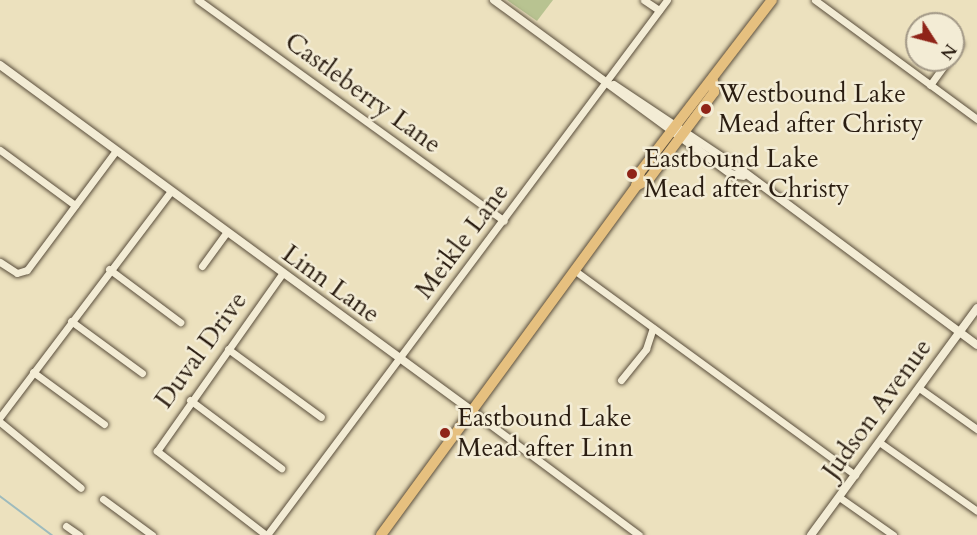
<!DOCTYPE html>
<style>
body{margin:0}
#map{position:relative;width:977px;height:535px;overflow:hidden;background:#ece1be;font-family:Cardo,serif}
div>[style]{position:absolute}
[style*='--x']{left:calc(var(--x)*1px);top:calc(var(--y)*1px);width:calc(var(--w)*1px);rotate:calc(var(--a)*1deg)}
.green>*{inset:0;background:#b8c391}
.stream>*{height:1.5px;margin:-0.75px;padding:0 0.75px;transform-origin:0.75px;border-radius:0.75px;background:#9ebbbd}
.roads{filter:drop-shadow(0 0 2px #5a4e3c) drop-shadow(0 0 2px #5a4e3c)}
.minor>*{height:7px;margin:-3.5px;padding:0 3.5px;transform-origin:3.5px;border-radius:3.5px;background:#f3ecd5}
.tertiary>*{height:8px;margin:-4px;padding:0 4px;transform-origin:4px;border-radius:4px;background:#f3ecd5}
.primary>*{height:10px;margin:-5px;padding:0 5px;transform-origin:5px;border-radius:5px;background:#e6c07f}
.dots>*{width:16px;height:16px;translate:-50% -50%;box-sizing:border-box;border:3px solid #f3ecd5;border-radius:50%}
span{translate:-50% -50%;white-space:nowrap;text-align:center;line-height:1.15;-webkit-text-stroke:5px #f3ecd5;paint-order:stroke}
.street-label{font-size:26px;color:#2a1d11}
.poi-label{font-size:26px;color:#2a1d11}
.left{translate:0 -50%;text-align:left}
.north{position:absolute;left:905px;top:12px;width:60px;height:60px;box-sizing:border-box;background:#f3ecd5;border:2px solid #a39987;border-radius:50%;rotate:126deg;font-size:16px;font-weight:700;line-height:24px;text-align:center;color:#2a1d11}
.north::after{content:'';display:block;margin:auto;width:21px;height:27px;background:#8f2418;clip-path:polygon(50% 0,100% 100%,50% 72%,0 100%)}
</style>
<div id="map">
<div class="green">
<i style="clip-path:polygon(507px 0,553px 0,537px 21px)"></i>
</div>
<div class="stream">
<i style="--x:0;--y:496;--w:65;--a:36.9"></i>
</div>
<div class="roads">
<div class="minor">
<i style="--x:198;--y:0;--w:377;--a:35.8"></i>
<i style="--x:644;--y:0;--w:18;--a:34"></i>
<i style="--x:815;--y:0;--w:201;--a:36.3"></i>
<i style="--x:953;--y:53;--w:11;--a:-56"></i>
<i style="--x:930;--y:85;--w:31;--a:-54"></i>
<i style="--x:0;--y:150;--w:93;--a:36.3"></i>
<i style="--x:0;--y:262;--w:20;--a:33"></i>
<i style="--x:17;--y:273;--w:10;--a:-17"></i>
<i style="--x:27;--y:270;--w:147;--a:-53.3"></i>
<i style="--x:202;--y:266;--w:41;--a:-54"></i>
<i style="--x:109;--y:269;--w:89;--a:36.7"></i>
<i style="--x:574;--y:270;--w:348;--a:36.1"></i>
<i style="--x:71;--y:321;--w:88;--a:36.2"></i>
<i style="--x:228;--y:349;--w:115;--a:36.2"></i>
<i style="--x:33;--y:372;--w:88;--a:36.2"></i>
<i style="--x:621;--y:380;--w:40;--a:-51"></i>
<i style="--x:646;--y:349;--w:22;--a:-72"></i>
<i style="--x:919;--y:388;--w:71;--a:35.3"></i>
<i style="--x:190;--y:400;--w:114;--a:36.8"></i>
<i style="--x:472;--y:411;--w:208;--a:36.6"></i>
<i style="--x:0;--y:417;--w:282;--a:-52.9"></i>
<i style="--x:0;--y:422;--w:104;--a:39.2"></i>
<i style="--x:879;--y:442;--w:120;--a:35.1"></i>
<i style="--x:839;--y:497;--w:66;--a:35.1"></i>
<i style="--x:103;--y:499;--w:61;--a:36.3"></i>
<i style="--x:66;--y:526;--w:16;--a:35"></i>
<i style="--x:266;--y:535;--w:138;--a:-142.4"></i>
<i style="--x:157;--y:451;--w:217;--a:-54.8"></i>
<i style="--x:267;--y:535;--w:668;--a:-53.22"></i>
</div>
<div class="tertiary">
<i style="--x:494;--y:0;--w:294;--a:36.3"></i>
<i style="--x:731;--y:174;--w:12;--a:9"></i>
<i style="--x:0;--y:65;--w:585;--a:36.24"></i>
<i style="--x:614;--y:85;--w:151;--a:33.7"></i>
<i style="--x:740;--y:169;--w:295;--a:36.6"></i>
<i style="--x:811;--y:535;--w:281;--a:-53.8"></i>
</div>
<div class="primary">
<i style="--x:636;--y:186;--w:15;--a:-28"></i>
<i style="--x:649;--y:179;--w:109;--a:-53.2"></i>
<i style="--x:714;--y:92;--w:11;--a:-95"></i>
<i style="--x:381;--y:535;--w:432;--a:-53.8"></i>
<i style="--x:636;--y:186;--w:15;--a:-74"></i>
<i style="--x:640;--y:172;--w:217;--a:-52.5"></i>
</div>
</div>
<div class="dots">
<i style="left:706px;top:109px;background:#8f2418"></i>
<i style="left:632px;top:174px;background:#8f2418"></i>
<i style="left:445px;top:433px;background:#8f2418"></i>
</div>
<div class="street-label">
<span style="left:363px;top:93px;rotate:36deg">Castleberry Lane</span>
<span style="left:462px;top:241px;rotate:-53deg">Meikle Lane</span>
<span style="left:331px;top:284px;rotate:36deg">Linn Lane</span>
<span style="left:201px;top:350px;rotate:-54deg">Duval Drive</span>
<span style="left:877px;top:409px;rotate:-54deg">Judson Avenue</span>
</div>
<div class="poi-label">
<span class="left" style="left:718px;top:109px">Westbound Lake<br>Mead after Christy</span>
<span class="left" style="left:644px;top:174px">Eastbound Lake<br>Mead after Christy</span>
<span class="left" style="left:457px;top:433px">Eastbound Lake<br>Mead after Linn</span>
</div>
<div class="north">N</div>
</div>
